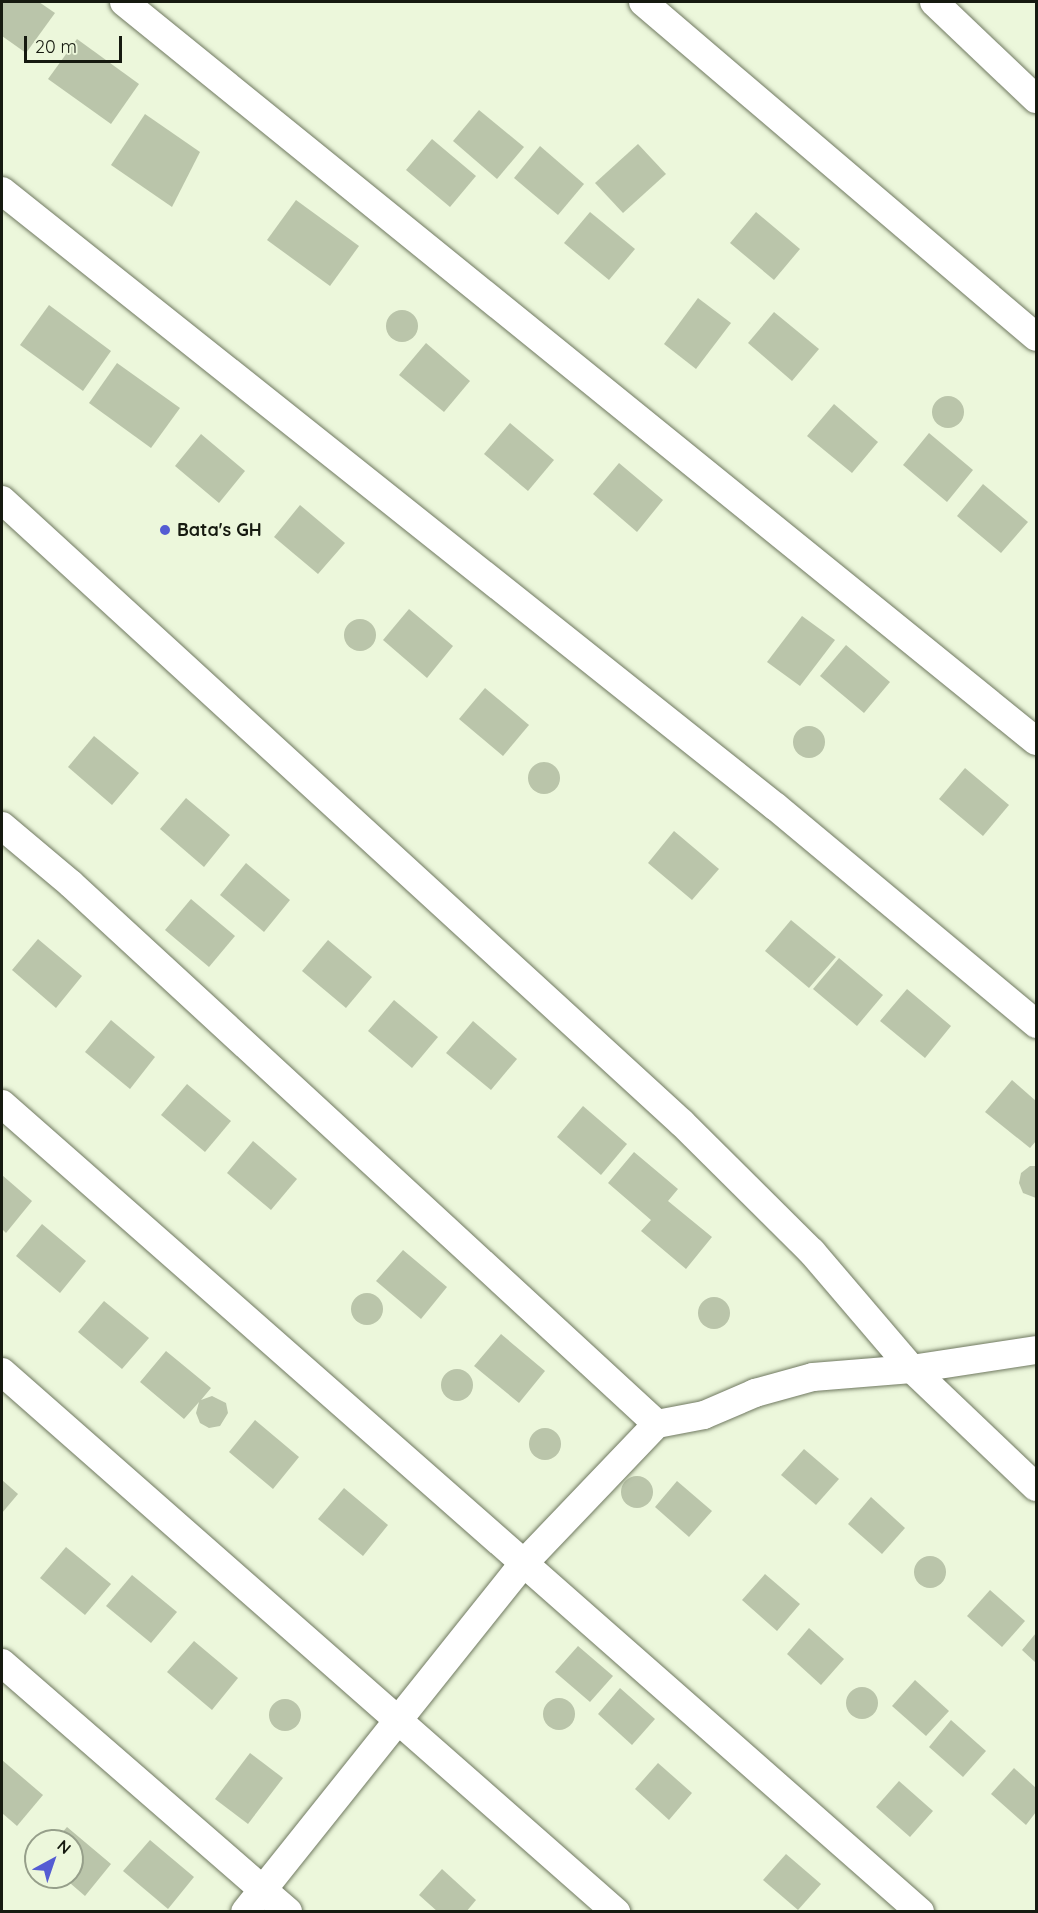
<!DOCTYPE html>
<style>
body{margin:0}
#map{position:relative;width:1038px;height:1913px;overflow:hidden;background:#ecf7db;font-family:Quicksand,sans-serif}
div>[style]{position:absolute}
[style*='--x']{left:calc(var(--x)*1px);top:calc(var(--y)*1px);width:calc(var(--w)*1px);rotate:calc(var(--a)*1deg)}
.building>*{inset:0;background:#bac5aa}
.round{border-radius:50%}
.roads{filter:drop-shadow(0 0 2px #707961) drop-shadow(0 0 2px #707961)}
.street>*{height:28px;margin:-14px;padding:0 14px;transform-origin:14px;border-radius:14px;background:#fff}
.dots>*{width:16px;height:16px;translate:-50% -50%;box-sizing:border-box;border:3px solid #ecf7db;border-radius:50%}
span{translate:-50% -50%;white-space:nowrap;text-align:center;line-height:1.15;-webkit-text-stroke:4.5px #ecf7db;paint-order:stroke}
.poi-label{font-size:18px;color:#161a10;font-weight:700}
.left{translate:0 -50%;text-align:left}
.frame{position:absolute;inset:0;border:3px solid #161a10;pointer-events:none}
.north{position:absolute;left:24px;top:1829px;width:60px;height:60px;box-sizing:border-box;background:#ecf7db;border:2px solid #969f8a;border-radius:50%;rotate:40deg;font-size:16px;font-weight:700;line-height:24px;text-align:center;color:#161a10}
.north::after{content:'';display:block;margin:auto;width:21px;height:27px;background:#545cd3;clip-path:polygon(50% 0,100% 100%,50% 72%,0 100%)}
.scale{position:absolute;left:24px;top:36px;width:98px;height:27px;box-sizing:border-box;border:3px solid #161a10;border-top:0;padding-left:8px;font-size:18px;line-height:21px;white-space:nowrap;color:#161a10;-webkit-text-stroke:4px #ecf7db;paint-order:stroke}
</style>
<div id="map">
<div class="building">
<i style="clip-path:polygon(2px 2px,39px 2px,55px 13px,26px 53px,2px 36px)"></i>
<i style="clip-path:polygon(77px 39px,139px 84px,111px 124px,48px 79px)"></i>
<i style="clip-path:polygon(479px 110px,524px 147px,497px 179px,453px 141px)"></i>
<i style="clip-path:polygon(145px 114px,200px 152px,172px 207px,111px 165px)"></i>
<i style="clip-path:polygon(432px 139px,476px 176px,450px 207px,406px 170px)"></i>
<i style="clip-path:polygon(638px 144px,666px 174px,623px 213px,595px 183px)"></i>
<i style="clip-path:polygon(540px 146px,584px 184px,558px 215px,514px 178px)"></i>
<i style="clip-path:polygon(296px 200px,359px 246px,330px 286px,267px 240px)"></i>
<i style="clip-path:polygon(590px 212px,635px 249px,609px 280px,564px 243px)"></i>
<i style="clip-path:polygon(756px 212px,800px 249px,774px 280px,730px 243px)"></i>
<i style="clip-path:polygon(698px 298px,731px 323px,696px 369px,664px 344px)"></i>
<i style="clip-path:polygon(49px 305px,111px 351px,83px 391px,20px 345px)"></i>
<i class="round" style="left:386px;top:310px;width:32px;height:32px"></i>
<i style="clip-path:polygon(774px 312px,819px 349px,792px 381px,748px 343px)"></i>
<i style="clip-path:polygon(426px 343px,470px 381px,444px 412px,399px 375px)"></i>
<i style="clip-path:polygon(117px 363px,180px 408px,151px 448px,89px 403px)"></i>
<i class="round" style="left:932px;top:396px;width:32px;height:32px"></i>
<i style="clip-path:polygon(834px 404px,878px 442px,852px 473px,807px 436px)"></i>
<i style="clip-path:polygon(510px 423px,554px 460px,528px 491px,484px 454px)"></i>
<i style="clip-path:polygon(929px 433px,973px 470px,947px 502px,903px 465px)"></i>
<i style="clip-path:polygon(201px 434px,245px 471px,219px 503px,175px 466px)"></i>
<i style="clip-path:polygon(619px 463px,663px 500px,637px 532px,593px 494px)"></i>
<i style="clip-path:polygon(983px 484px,1028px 522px,1001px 553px,957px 516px)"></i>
<i style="clip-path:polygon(300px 505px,345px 543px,318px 574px,274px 537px)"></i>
<i style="clip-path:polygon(409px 609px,453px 646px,427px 678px,383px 640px)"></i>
<i style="clip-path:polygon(802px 616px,835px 640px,800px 686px,767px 662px)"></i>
<i class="round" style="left:344px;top:619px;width:32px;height:32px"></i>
<i style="clip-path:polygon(846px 645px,890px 682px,864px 713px,820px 676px)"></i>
<i style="clip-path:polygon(485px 688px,529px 725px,503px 756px,459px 719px)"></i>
<i class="round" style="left:793px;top:726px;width:32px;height:32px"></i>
<i style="clip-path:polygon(94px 736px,139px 773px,112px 805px,68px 767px)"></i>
<i class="round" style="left:528px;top:762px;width:32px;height:32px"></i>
<i style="clip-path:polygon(965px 768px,1009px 805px,983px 836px,939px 799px)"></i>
<i style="clip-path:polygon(186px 798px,230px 835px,204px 867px,160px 829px)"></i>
<i style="clip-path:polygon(674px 831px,719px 869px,692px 900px,648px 863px)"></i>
<i style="clip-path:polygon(246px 863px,290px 900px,264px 932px,220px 895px)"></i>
<i style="clip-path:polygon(191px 899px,235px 936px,209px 967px,165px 930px)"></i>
<i style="clip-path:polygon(791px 920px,836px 957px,809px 988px,765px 951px)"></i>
<i style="clip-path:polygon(38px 939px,82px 976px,56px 1008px,12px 970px)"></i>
<i style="clip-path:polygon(328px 940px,372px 977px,346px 1008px,302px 971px)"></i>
<i style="clip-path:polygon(839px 958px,883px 995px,857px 1026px,813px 989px)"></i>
<i style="clip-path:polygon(907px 989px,951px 1026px,925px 1058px,880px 1021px)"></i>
<i style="clip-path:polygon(394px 1000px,438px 1037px,412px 1068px,368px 1031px)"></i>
<i style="clip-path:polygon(111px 1020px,155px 1057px,130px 1089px,85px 1052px)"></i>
<i style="clip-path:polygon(473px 1021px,517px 1059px,491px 1090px,446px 1053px)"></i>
<i style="clip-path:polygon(1012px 1080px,1036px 1101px,1036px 1141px,1030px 1148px,985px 1112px)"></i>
<i style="clip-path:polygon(187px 1084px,231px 1121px,205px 1152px,161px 1115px)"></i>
<i style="clip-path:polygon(583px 1106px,627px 1144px,601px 1175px,557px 1137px)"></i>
<i style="clip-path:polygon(253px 1141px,297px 1179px,271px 1210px,227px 1173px)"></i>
<i style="clip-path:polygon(634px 1152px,678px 1189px,668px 1201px,712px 1237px,686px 1269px,641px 1231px,651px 1220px,608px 1183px)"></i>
<i style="clip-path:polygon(1030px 1166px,1036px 1166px,1036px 1198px,1023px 1193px,1019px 1183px,1021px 1173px)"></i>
<i style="clip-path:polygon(2px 1175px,32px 1201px,6px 1233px,2px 1229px)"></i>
<i style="clip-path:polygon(42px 1224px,86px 1261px,60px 1293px,16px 1256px)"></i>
<i style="clip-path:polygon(403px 1250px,447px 1287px,421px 1319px,376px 1281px)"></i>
<i class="round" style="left:351px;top:1293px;width:32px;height:32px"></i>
<i class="round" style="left:698px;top:1297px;width:32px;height:32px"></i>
<i style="clip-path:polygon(104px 1301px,149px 1338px,122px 1369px,78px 1332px)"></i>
<i style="clip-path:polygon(501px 1334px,545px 1371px,519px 1403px,474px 1366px)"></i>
<i style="clip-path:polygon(166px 1351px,211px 1388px,201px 1400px,212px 1396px,226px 1403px,228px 1413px,220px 1426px,209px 1428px,200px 1423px,196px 1413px,199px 1402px,184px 1419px,140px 1382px)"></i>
<i class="round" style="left:441px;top:1369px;width:32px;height:32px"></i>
<i style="clip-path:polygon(255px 1420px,299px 1457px,273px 1489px,229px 1452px)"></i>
<i class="round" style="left:529px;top:1428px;width:32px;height:32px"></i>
<i style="clip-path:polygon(804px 1449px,839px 1479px,816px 1505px,781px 1475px)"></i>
<i class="round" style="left:621px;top:1476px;width:32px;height:32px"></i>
<i style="clip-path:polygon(2px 1480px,18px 1494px,2px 1513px)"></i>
<i style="clip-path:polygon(677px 1481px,712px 1511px,689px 1537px,655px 1507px)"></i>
<i style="clip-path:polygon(344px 1488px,388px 1525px,363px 1556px,318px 1519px)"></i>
<i style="clip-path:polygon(871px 1497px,905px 1528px,882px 1554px,848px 1524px)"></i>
<i style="clip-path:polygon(66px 1547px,111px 1584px,85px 1615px,40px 1578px)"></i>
<i class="round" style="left:914px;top:1556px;width:32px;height:32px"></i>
<i style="clip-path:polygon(765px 1574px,800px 1604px,777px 1631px,742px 1600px)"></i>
<i style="clip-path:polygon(132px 1575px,177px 1612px,151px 1643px,106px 1606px)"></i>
<i style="clip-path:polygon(990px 1590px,1025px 1621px,1002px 1647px,967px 1616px)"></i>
<i style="clip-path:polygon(809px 1628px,844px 1659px,821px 1685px,787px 1654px)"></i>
<i style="clip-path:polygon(1036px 1633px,1036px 1663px,1022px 1650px)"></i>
<i style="clip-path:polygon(194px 1641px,238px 1678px,212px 1710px,167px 1672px)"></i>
<i style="clip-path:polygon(578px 1646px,613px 1676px,590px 1702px,555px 1672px)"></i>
<i style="clip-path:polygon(915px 1680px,949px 1711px,926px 1736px,892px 1706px)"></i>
<i class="round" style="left:846px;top:1687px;width:32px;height:32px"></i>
<i style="clip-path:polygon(620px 1688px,655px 1719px,632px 1745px,598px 1714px)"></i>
<i class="round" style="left:543px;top:1698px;width:32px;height:32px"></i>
<i class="round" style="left:269px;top:1699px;width:32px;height:32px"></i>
<i style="clip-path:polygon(951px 1720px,986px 1751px,963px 1777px,929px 1747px)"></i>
<i style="clip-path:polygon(250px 1753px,283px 1778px,248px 1824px,215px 1799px)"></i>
<i style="clip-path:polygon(2px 1760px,43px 1795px,17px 1826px,2px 1813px)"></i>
<i style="clip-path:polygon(658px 1763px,692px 1793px,669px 1820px,635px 1789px)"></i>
<i style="clip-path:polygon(1014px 1768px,1036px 1788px,1036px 1812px,1026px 1825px,991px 1794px)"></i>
<i style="clip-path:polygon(899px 1781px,933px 1811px,910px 1837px,876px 1807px)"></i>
<i style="clip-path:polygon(67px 1827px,111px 1864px,85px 1896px,63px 1877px,72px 1877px,72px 1841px,55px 1841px)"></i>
<i style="clip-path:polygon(150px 1840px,194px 1877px,168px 1909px,123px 1871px)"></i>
<i style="clip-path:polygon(786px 1854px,821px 1884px,798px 1910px,763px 1880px)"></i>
<i style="clip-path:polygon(442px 1869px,476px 1900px,466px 1912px,438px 1912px,419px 1895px)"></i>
</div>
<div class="roads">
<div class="street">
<i style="--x:124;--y:2;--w:1174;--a:39.02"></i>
<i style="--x:643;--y:2;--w:516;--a:40.44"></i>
<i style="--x:934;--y:2;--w:141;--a:43.6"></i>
<i style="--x:2;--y:191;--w:989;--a:38.52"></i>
<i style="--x:776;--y:807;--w:339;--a:39.8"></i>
<i style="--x:2;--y:500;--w:922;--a:42.5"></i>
<i style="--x:682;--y:1123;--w:183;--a:44.8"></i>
<i style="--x:812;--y:1252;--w:154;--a:49.5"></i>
<i style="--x:912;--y:1369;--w:171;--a:43.6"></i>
<i style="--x:2;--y:826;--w:90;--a:40"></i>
<i style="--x:71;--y:884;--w:797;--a:42.66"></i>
<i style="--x:2;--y:1104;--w:1223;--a:41.35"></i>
<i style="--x:2;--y:1372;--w:818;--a:41.33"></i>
<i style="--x:2;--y:1663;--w:379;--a:41"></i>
<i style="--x:245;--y:1912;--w:447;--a:-51.4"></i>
<i style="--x:524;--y:1563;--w:192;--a:-46.3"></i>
<i style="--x:657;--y:1424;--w:48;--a:-10.8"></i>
<i style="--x:704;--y:1415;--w:56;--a:-23.3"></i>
<i style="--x:755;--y:1393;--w:60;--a:-15.4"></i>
<i style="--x:813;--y:1377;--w:99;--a:-4.6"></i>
<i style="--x:912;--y:1369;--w:125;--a:-8.7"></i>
</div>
</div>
<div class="dots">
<i style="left:165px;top:530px;background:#545cd3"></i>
</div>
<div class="poi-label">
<span class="left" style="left:177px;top:530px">Bata's GH</span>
</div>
<div class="frame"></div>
<div class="north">N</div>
<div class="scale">20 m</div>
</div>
